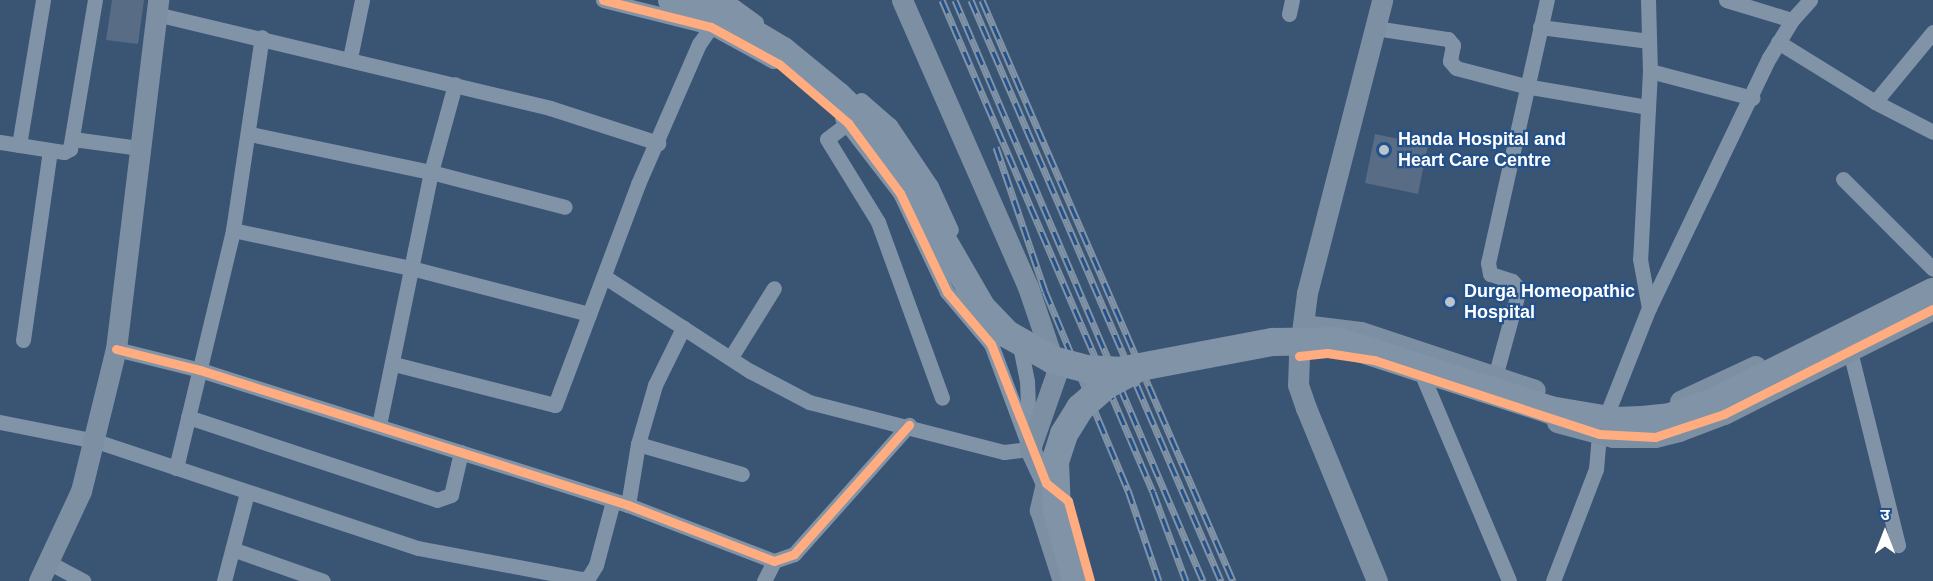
<!DOCTYPE html>
<meta charset="utf-8">
<style>
body{margin:0}
#map{position:relative;width:1933px;height:581px;overflow:hidden;background:#3a5473;font-family:Arial,"Noto Sans Devanagari",sans-serif}
div>[style]{position:absolute}
[style*='--x']{left:calc(var(--x)*1px);top:calc(var(--y)*1px);width:calc(var(--w)*1px);rotate:calc(var(--a)*1deg)}
.building>*{inset:0;background:#586c85}
.street>*{height:15px;margin:-7.5px;padding:0 7.5px;transform-origin:7.5px;border-radius:7.5px;background:#8193a7}
.secondary>*{height:21px;margin:-10.5px;padding:0 10.5px;transform-origin:10.5px;border-radius:10.5px;background:#7d8fa3}
.highway>*{height:28px;margin:-14px;padding:0 14px;transform-origin:14px;border-radius:14px;background:#8193a6}
.rail>*{height:7px;margin-top:-3.5px;transform-origin:0;background:repeating-linear-gradient(90deg,#22518b 0 14px,#8193a6 0 28px);box-sizing:border-box;border-block:2px solid #8193a6}
.highway-bridge>*{height:28px;margin:-14px;padding:0 14px;transform-origin:14px;border-radius:14px;background:#8193a6}
.cycleway>*{height:9px;margin:-4.5px;padding:0 4.5px;transform-origin:4.5px;border-radius:4.5px;background:#ffac80}
.dots>*{width:16px;height:16px;translate:-50% -50%;box-sizing:border-box;border:3px solid #22518b;border-radius:50%}
span{translate:-50% -50%;white-space:nowrap;text-align:center;line-height:1.15;-webkit-text-stroke:4.5px #22518b;paint-order:stroke}
.poi-label{font-size:18px;color:#fff;font-weight:700}
.left{translate:0 -50%;text-align:left}
.north{position:absolute;left:1855px;top:503px;width:60px;height:60px;-webkit-text-stroke:4px #22518b;paint-order:stroke;rotate:0deg;font-size:16px;font-weight:700;line-height:24px;text-align:center;color:#fff}
.north::after{content:'';display:block;margin:auto;width:21px;height:27px;background:#fff;clip-path:polygon(50% 0,100% 100%,50% 72%,0 100%)}
</style>
<div id="map">
<div class="building">
<i style="clip-path:polygon(112px 0,144px 0,138px 44px,106px 40px)"></i>
<i style="clip-path:polygon(1375px 134px,1428px 145px,1418px 194px,1365px 183px)"></i>
</div>
<div class="street">
<i style="--x:603;--y:0;--w:111;--a:14"></i>
<i style="--x:711;--y:27;--w:71;--a:28.7"></i>
<i style="--x:715;--y:0;--w:21;--a:19"></i>
<i style="--x:735;--y:7;--w:26;--a:36"></i>
<i style="--x:1648;--y:0;--w:71;--a:88.4"></i>
<i style="--x:1650;--y:71;--w:188;--a:93"></i>
<i style="--x:1640;--y:259;--w:50;--a:79.6"></i>
<i style="--x:1726;--y:0;--w:69;--a:16.9"></i>
<i style="--x:156;--y:14;--w:405;--a:13.4"></i>
<i style="--x:550;--y:108;--w:114;--a:18"></i>
<i style="--x:1289;--y:14;--w:14;--a:-78"></i>
<i style="--x:1540;--y:27;--w:110;--a:7.3"></i>
<i style="--x:1375;--y:28;--w:74;--a:8.6"></i>
<i style="--x:1448;--y:39;--w:8;--a:50"></i>
<i style="--x:1453;--y:45;--w:16;--a:101"></i>
<i style="--x:1450;--y:61;--w:9;--a:49"></i>
<i style="--x:1456;--y:68;--w:71;--a:14.6"></i>
<i style="--x:1525;--y:86;--w:125;--a:9.7"></i>
<i style="--x:1778;--y:42;--w:114;--a:31.7"></i>
<i style="--x:1875;--y:102;--w:65;--a:27.3"></i>
<i style="--x:350;--y:58;--w:59;--a:-78.3"></i>
<i style="--x:1650;--y:71;--w:106;--a:14.8"></i>
<i style="--x:861;--y:100;--w:38;--a:41"></i>
<i style="--x:890;--y:125;--w:73;--a:56.1"></i>
<i style="--x:931;--y:186;--w:48;--a:65.6"></i>
<i style="--x:1875;--y:102;--w:91;--a:-50.4"></i>
<i style="--x:842;--y:118;--w:95;--a:52.3"></i>
<i style="--x:900;--y:193;--w:110;--a:64.6"></i>
<i style="--x:947;--y:292;--w:68;--a:49.8"></i>
<i style="--x:991;--y:344;--w:112;--a:69.6"></i>
<i style="--x:848;--y:123;--w:26;--a:143"></i>
<i style="--x:827;--y:139;--w:97;--a:58.4"></i>
<i style="--x:878;--y:222;--w:187;--a:70"></i>
<i style="--x:250;--y:134;--w:185;--a:11.9"></i>
<i style="--x:431;--y:172;--w:138;--a:14.6"></i>
<i style="--x:73;--y:139;--w:68;--a:7.7"></i>
<i style="--x:0;--y:142;--w:65;--a:8.9"></i>
<i style="--x:64;--y:152;--w:7;--a:-27"></i>
<i style="--x:70;--y:149;--w:151;--a:-80.5"></i>
<i style="--x:19;--y:145;--w:147;--a:-80.6"></i>
<i style="--x:1843;--y:179;--w:127;--a:45"></i>
<i style="--x:233;--y:230;--w:182;--a:12.1"></i>
<i style="--x:411;--y:268;--w:184;--a:14.5"></i>
<i style="--x:605;--y:277;--w:173;--a:33"></i>
<i style="--x:750;--y:371;--w:67;--a:27.7"></i>
<i style="--x:809;--y:402;--w:201;--a:14.4"></i>
<i style="--x:1004;--y:452;--w:26;--a:-7"></i>
<i style="--x:23;--y:340;--w:191;--a:-81.9"></i>
<i style="--x:1019;--y:341;--w:41;--a:78.7"></i>
<i style="--x:1027;--y:381;--w:50;--a:87.7"></i>
<i style="--x:116;--y:349;--w:87;--a:14"></i>
<i style="--x:200;--y:370;--w:449;--a:17.5"></i>
<i style="--x:628;--y:505;--w:156;--a:21"></i>
<i style="--x:774;--y:561;--w:21;--a:-19"></i>
<i style="--x:794;--y:554;--w:173;--a:-48.3"></i>
<i style="--x:1850;--y:351;--w:200;--a:76.1"></i>
<i style="--x:731;--y:357;--w:81;--a:-58.1"></i>
<i style="--x:394;--y:364;--w:166;--a:14.3"></i>
<i style="--x:555;--y:405;--w:236;--a:-69.4"></i>
<i style="--x:638;--y:184;--w:153;--a:-66.5"></i>
<i style="--x:699;--y:44;--w:21;--a:-55"></i>
<i style="--x:1423;--y:377;--w:221;--a:67.1"></i>
<i style="--x:1495;--y:377;--w:91;--a:-74.7"></i>
<i style="--x:1519;--y:289;--w:11;--a:-131"></i>
<i style="--x:1512;--y:281;--w:23;--a:-162"></i>
<i style="--x:1490;--y:274;--w:11;--a:-100"></i>
<i style="--x:1488;--y:263;--w:270;--a:-77.4"></i>
<i style="--x:188;--y:417;--w:262;--a:18.4"></i>
<i style="--x:437;--y:500;--w:15;--a:-20"></i>
<i style="--x:451;--y:495;--w:44;--a:-76.9"></i>
<i style="--x:0;--y:422;--w:98;--a:11.2"></i>
<i style="--x:96;--y:441;--w:339;--a:18.4"></i>
<i style="--x:418;--y:548;--w:167;--a:10.7"></i>
<i style="--x:582;--y:579;--w:6;--a:-9"></i>
<i style="--x:588;--y:578;--w:15;--a:-58"></i>
<i style="--x:596;--y:565;--w:66;--a:-75.1"></i>
<i style="--x:379;--y:425;--w:258;--a:-78.4"></i>
<i style="--x:431;--y:172;--w:91;--a:-74.7"></i>
<i style="--x:638;--y:444;--w:108;--a:16.1"></i>
<i style="--x:176;--y:468;--w:245;--a:-76.5"></i>
<i style="--x:233;--y:230;--w:195;--a:-81.5"></i>
<i style="--x:628;--y:505;--w:62;--a:-80.7"></i>
<i style="--x:638;--y:444;--w:61;--a:-73.9"></i>
<i style="--x:655;--y:385;--w:64;--a:-63.8"></i>
<i style="--x:235;--y:550;--w:93;--a:19.4"></i>
<i style="--x:48;--y:562;--w:40;--a:28"></i>
<i style="--x:224;--y:581;--w:91;--a:-75.4"></i>
<i style="--x:764;--y:581;--w:22;--a:-63"></i>
<i style="--x:1553;--y:581;--w:120;--a:-69"></i>
<i style="--x:1596;--y:469;--w:35;--a:-85"></i>
<i style="--x:1599;--y:434;--w:136;--a:-68.4"></i>
<i style="--x:1649;--y:308;--w:277;--a:-64.4"></i>
<i style="--x:1769;--y:58;--w:44;--a:-58.8"></i>
<i style="--x:1792;--y:20;--w:27;--a:-48"></i>
</div>
<div class="secondary">
<i style="--x:902;--y:0;--w:313;--a:66.3"></i>
<i style="--x:1028;--y:287;--w:90;--a:71.2"></i>
<i style="--x:1057;--y:372;--w:82;--a:109.3"></i>
<i style="--x:1030;--y:449;--w:38;--a:65"></i>
<i style="--x:1046;--y:483;--w:16;--a:38"></i>
<i style="--x:1303;--y:325;--w:58;--a:6.9"></i>
<i style="--x:1361;--y:332;--w:183;--a:18.4"></i>
<i style="--x:1680;--y:401;--w:83;--a:-25"></i>
<i style="--x:1557;--y:422;--w:58;--a:15"></i>
<i style="--x:1613;--y:437;--w:42;--a:0"></i>
<i style="--x:1655;--y:437;--w:25;--a:-14"></i>
<i style="--x:1679;--y:431;--w:48;--a:-20.7"></i>
<i style="--x:1724;--y:414;--w:234;--a:-26.7"></i>
<i style="--x:1046;--y:483;--w:28;--a:103"></i>
<i style="--x:1040;--y:510;--w:75;--a:72.1"></i>
<i style="--x:39;--y:581;--w:99;--a:-65"></i>
<i style="--x:81;--y:491;--w:146;--a:-76.2"></i>
<i style="--x:116;--y:349;--w:352;--a:-83.1"></i>
<i style="--x:1377;--y:581;--w:187;--a:-112.3"></i>
<i style="--x:1306;--y:408;--w:24;--a:-109"></i>
<i style="--x:1298;--y:385;--w:29;--a:-88"></i>
<i style="--x:1299;--y:356;--w:64;--a:-82.8"></i>
<i style="--x:1307;--y:293;--w:302;--a:-75.6"></i>
</div>
<div class="highway">
<i style="--x:1642;--y:420;--w:28;--a:-6"></i>
<i style="--x:1670;--y:417;--w:46;--a:-19.2"></i>
<i style="--x:1713;--y:402;--w:246;--a:-26.6"></i>
</div>
<div class="rail">
<i style="--x:942;--y:0;--w:535;--a:66.79"></i>
<i style="--x:1153;--y:492;--w:95;--a:69.7"></i>
<i style="--x:955;--y:0;--w:632;--a:66.88"></i>
<i style="--x:971;--y:0;--w:633;--a:66.72"></i>
<i style="--x:982;--y:0;--w:633;--a:66.63"></i>
<i style="--x:996;--y:147;--w:152;--a:71.2"></i>
<i style="--x:1045;--y:291;--w:216;--a:67.4"></i>
<i style="--x:1128;--y:490;--w:96;--a:71.2"></i>
</div>
<div class="highway-bridge">
<i style="--x:672;--y:0;--w:74;--a:20.6"></i>
<i style="--x:741;--y:26;--w:49;--a:30.8"></i>
<i style="--x:783;--y:51;--w:71;--a:39.3"></i>
<i style="--x:838;--y:96;--w:47;--a:44.1"></i>
<i style="--x:872;--y:129;--w:51;--a:53.8"></i>
<i style="--x:902;--y:170;--w:160;--a:59.9"></i>
<i style="--x:982;--y:308;--w:36;--a:46"></i>
<i style="--x:1007;--y:334;--w:53;--a:29.5"></i>
<i style="--x:1053;--y:360;--w:34;--a:15"></i>
<i style="--x:1086;--y:369;--w:33;--a:3"></i>
<i style="--x:1119;--y:371;--w:157;--a:-10.7"></i>
<i style="--x:1273;--y:342;--w:64;--a:-0.9"></i>
<i style="--x:1337;--y:341;--w:224;--a:17.9"></i>
<i style="--x:1550;--y:410;--w:66;--a:9.6"></i>
<i style="--x:1615;--y:421;--w:27;--a:-2"></i>
<i style="--x:1076;--y:581;--w:73;--a:-105.2"></i>
<i style="--x:1057;--y:511;--w:49;--a:-92.3"></i>
<i style="--x:1055;--y:462;--w:29;--a:-72"></i>
<i style="--x:1064;--y:434;--w:31;--a:-58"></i>
<i style="--x:1080;--y:408;--w:33;--a:-41"></i>
<i style="--x:1105;--y:386;--w:32;--a:-28"></i>
</div>
<div class="cycleway">
<i style="--x:603;--y:0;--w:111;--a:14"></i>
<i style="--x:711;--y:27;--w:77;--a:28.6"></i>
<i style="--x:779;--y:64;--w:91;--a:40.5"></i>
<i style="--x:848;--y:123;--w:87;--a:53.4"></i>
<i style="--x:900;--y:193;--w:110;--a:64.6"></i>
<i style="--x:947;--y:292;--w:68;--a:49.8"></i>
<i style="--x:991;--y:344;--w:149;--a:68.4"></i>
<i style="--x:1046;--y:483;--w:28;--a:39"></i>
<i style="--x:1068;--y:501;--w:83;--a:74.6"></i>
<i style="--x:116;--y:349;--w:87;--a:14"></i>
<i style="--x:200;--y:370;--w:449;--a:17.5"></i>
<i style="--x:628;--y:505;--w:156;--a:21"></i>
<i style="--x:774;--y:561;--w:21;--a:-19"></i>
<i style="--x:794;--y:554;--w:173;--a:-48.3"></i>
<i style="--x:1299;--y:356;--w:28;--a:-6"></i>
<i style="--x:1327;--y:353;--w:48;--a:8.5"></i>
<i style="--x:1374;--y:360;--w:237;--a:18.2"></i>
<i style="--x:1599;--y:434;--w:56;--a:3.1"></i>
<i style="--x:1655;--y:437;--w:73;--a:-18.4"></i>
<i style="--x:1724;--y:414;--w:234;--a:-26.7"></i>
</div>
<div class="dots">
<i style="left:1384px;top:150px;background:#bac3ce"></i>
<i style="left:1450px;top:302px;background:#bac3ce"></i>
</div>
<div class="poi-label">
<span class="left" style="left:1398px;top:150px">Handa Hospital and<br>Heart Care Centre</span>
<span class="left" style="left:1464px;top:302px">Durga Homeopathic<br>Hospital</span>
</div>
<div class="north">उ</div>
</div>
